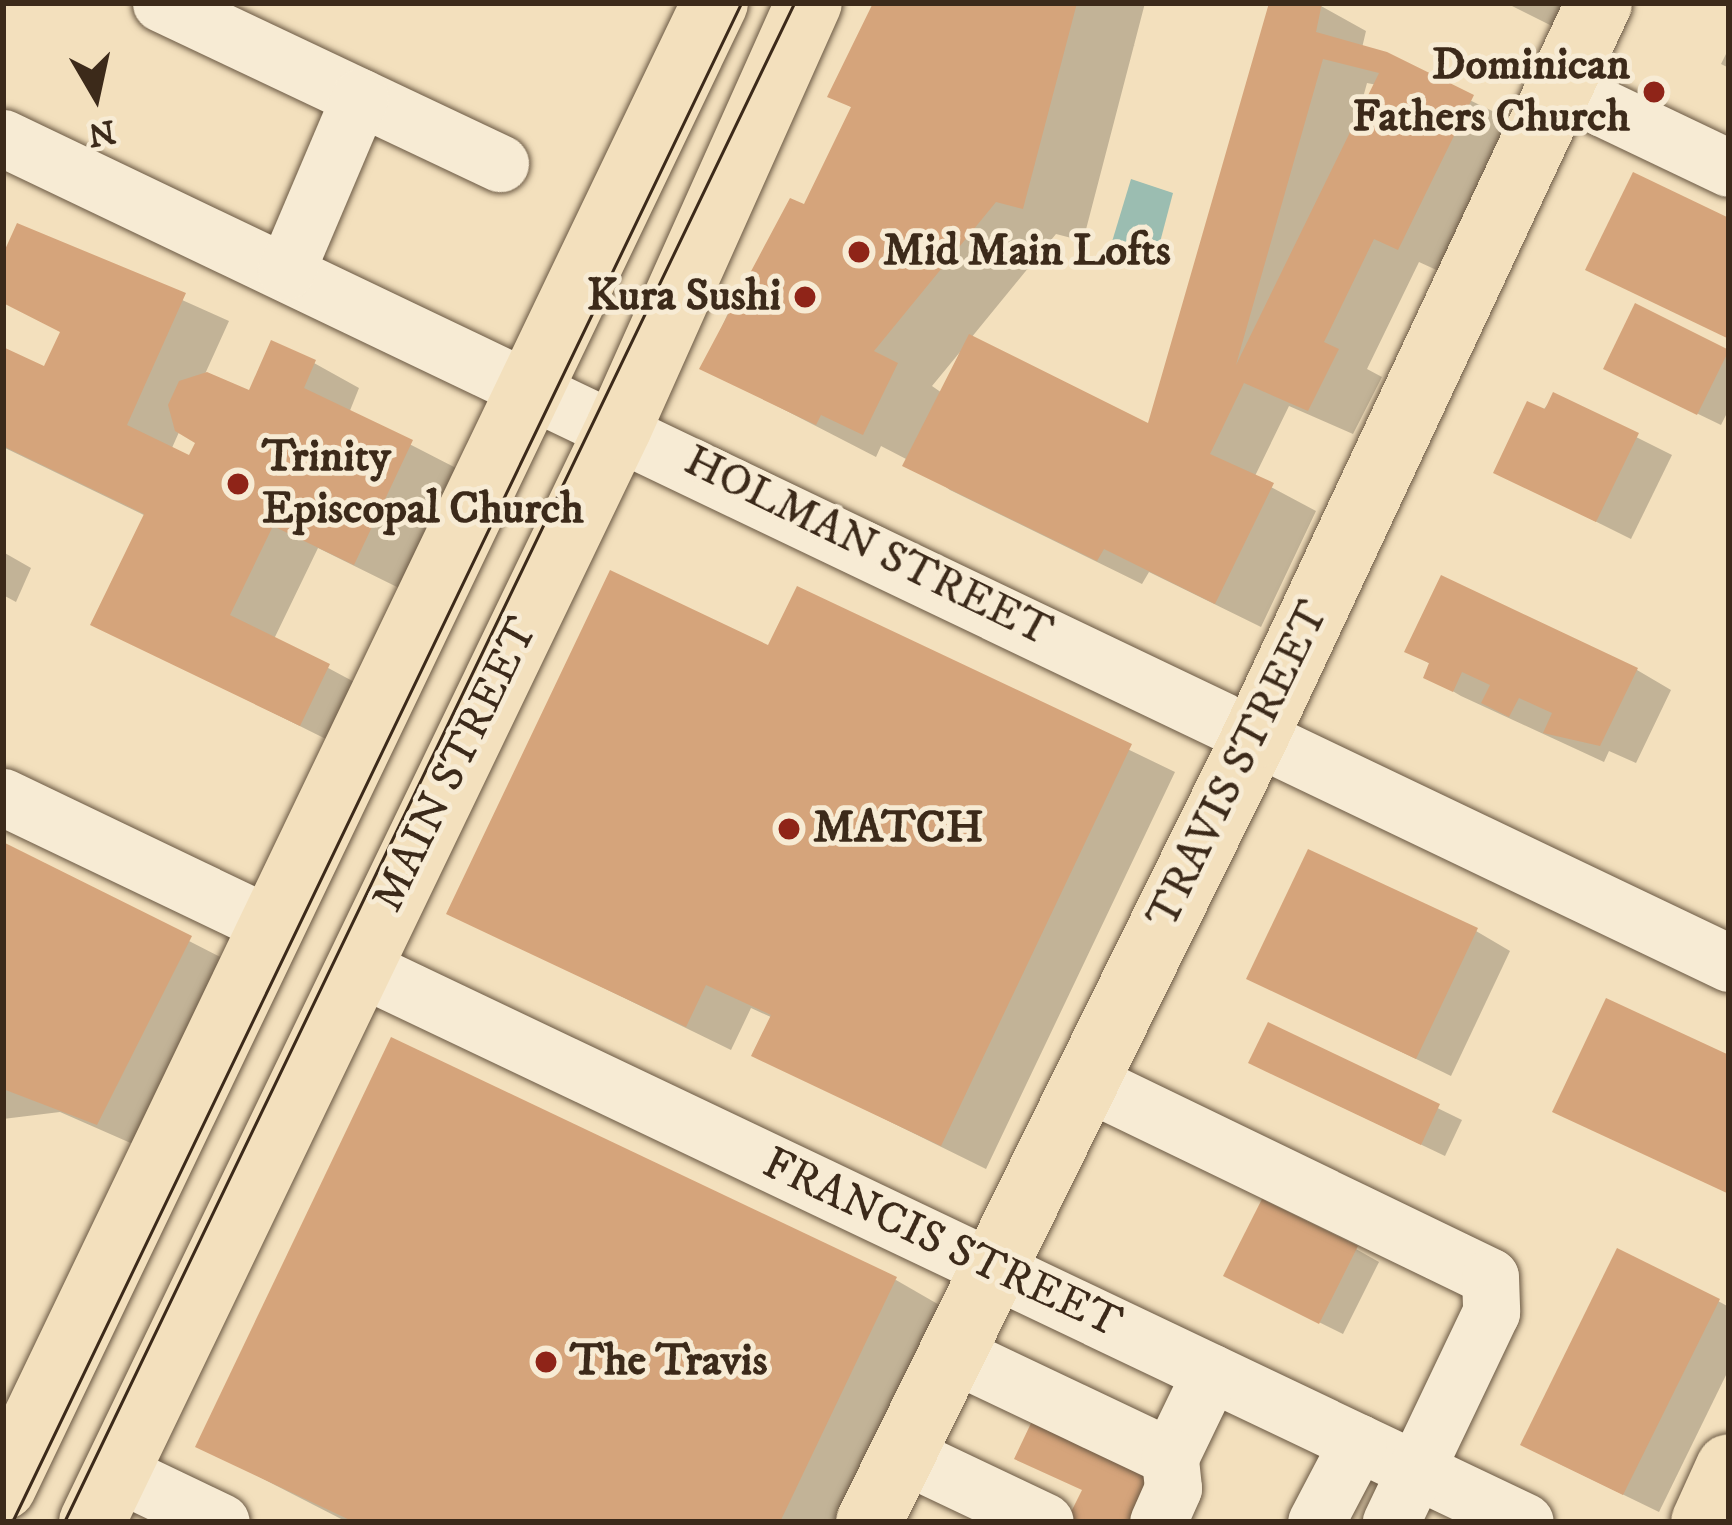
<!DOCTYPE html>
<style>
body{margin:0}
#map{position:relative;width:1732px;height:1525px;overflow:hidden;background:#f3e0bd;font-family:"IM FELL DW Pica",serif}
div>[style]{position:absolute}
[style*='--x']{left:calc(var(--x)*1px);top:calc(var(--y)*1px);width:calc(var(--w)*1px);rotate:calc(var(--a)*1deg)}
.water>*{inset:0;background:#9bbdb1}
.shadow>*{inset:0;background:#0003}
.building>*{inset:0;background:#d5a47b}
.roads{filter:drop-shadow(0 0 3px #6a5843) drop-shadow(0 0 3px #6a5843)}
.minor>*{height:57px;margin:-28.5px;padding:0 28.5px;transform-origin:28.5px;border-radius:28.5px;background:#f7ebd4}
.major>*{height:66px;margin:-33px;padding:0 33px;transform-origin:33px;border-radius:33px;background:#f3e0bd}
.tram>*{height:3px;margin:-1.5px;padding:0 1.5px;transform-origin:1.5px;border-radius:1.5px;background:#3c2a1a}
.dots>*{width:33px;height:33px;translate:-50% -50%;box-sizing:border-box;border:6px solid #f7ebd4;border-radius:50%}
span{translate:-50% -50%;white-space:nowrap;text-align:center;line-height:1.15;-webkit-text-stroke:10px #f7ebd4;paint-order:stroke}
.poi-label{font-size:45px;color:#3c2a1a;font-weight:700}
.right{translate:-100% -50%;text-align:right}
.left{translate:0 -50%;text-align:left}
.street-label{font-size:45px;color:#3c2a1a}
.frame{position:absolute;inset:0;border:6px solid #3c2a1a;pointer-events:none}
.north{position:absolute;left:36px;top:36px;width:120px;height:120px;-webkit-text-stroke:9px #f7ebd4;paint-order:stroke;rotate:171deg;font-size:33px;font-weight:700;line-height:48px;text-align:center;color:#3c2a1a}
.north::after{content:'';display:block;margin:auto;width:42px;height:54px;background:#3c2a1a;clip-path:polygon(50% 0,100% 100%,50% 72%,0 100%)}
</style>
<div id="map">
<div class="water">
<i style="clip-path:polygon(1131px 179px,1173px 193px,1154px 265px,1111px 245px)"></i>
</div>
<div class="shadow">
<i style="clip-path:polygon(evenodd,876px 3px,1145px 3px,1083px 241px,1056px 234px,971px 338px,1150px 428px,1273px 3px,1321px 6px,1366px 31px,1362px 48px,1517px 123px,1443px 273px,1419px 262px,1367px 369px,1382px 377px,1353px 434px,1289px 406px,1254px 478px,1316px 511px,1261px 627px,1149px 572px,1142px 584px,950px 490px,908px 460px,881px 446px,876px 457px,703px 368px,734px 300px,744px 304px,806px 208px,853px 108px,831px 96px,876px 3px,1367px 83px,1377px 85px,1361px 117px,1358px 116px,1367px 83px,876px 3px,960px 352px,942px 393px,932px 386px,960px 352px)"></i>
<i style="clip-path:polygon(1506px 3px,1571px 3px,1558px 29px)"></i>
<i style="clip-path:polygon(1729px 48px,1729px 68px,1721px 64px)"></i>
<i style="clip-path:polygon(evenodd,19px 227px,229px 321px,205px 374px,251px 394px,314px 363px,359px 388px,349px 413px,456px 468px,399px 588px,318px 548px,274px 639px,373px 692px,346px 749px,94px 624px,146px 516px,3px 447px,3px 353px,45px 369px,63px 333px,3px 300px,3px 262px,19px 227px,180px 430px,199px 442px,190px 459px,171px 450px,180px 430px)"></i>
<i style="clip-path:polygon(1637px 307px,1729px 353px,1729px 409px,1721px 425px,1630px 381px)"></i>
<i style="clip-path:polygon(1554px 396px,1672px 455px,1631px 539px,1496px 472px)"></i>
<i style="clip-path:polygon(3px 552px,31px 568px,16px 602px,3px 595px)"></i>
<i style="clip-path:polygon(798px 590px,1175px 772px,986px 1169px,755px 1055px,773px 1018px,751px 1008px,731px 1050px,450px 913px,770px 649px)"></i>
<i style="clip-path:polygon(1408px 651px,1637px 670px,1671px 690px,1636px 763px,1609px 751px,1604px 762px,1461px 696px,1427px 676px,1432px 665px)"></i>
<i style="clip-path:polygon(3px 846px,234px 964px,142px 1148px,60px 1112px,3px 1119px)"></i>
<i style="clip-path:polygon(1476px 931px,1510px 951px,1451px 1076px,1250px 978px)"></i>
<i style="clip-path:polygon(1269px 1026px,1462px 1120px,1445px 1156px,1275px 1075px)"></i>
<i style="clip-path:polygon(1356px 1249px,1379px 1262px,1343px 1334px,1250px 1288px)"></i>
<i style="clip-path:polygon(896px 1280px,955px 1314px,855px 1522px,347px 1522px,199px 1446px)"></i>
<i style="clip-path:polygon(1718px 1301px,1729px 1307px,1729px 1369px,1659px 1512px,1558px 1463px)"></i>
</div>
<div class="building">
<i style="clip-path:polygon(873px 3px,1077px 3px,1023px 209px,996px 202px,874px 351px,898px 363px,863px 435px,821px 415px,816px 425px,699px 369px,790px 198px,804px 204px,851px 107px,827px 97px)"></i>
<i style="clip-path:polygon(evenodd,1269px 3px,1322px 3px,1316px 32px,1387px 52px,1474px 95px,1398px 250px,1374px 239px,1324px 342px,1339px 349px,1308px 411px,1244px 383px,1210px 454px,1274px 483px,1215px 604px,1104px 549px,1097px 561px,902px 466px,969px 334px,1148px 423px,1269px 3px,1323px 59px,1379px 73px,1236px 365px,1323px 59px)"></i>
<i style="clip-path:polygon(1633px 172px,1729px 218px,1729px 339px,1585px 270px)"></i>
<i style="clip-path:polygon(17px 223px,186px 293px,127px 425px,189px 455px,195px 443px,175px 431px,168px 405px,179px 381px,207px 372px,249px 390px,271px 340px,316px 360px,304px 388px,413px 440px,354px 565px,273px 526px,230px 615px,330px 664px,300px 726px,90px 625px,144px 514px,3px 446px,3px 347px,44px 366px,60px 332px,3px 303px,3px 254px)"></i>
<i style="clip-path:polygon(1635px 303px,1729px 350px,1697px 415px,1603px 369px)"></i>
<i style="clip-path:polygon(1553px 392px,1639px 433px,1596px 522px,1493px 473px,1527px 401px,1545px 409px)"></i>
<i style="clip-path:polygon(610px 570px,768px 645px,797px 586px,1132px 744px,941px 1146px,751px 1056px,771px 1015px,706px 985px,686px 1027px,446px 914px)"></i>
<i style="clip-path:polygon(1441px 575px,1638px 668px,1600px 746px,1543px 733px,1552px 713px,1519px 698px,1509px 717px,1481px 703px,1490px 685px,1462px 672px,1453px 692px,1423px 678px,1429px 663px,1404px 652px)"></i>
<i style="clip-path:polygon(3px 842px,192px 936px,97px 1125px,3px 1089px)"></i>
<i style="clip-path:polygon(1308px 849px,1478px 928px,1416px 1059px,1246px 979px)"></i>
<i style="clip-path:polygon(1606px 998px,1729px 1055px,1729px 1194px,1552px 1112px)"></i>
<i style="clip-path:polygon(1268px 1022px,1440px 1104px,1421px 1145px,1248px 1063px)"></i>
<i style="clip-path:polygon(391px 1037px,897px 1277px,780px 1522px,354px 1522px,195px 1447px)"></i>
<i style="clip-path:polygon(1262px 1199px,1358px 1246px,1319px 1324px,1223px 1276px)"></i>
<i style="clip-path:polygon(1617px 1248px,1720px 1299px,1623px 1495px,1520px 1445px)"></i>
<i style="clip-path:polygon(1033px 1419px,1165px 1480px,1145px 1522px,1066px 1522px,1082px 1490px,1014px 1459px)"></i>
</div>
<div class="roads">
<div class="minor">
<i style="--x:161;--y:3;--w:375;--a:25.3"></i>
<i style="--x:1559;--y:87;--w:188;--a:25.5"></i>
<i style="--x:3;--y:138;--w:1913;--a:25.55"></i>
<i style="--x:286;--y:271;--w:189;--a:-67"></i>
<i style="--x:3;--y:797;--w:298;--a:25.6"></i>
<i style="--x:359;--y:967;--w:1291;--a:25.45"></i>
<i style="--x:1083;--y:1080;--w:452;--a:25.8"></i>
<i style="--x:1490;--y:1277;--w:35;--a:88"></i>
<i style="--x:1491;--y:1312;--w:233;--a:115.5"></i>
<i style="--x:949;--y:1352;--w:245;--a:25.4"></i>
<i style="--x:1170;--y:1457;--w:94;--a:-64.2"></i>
<i style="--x:902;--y:1454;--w:158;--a:25.4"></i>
<i style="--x:116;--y:1472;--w:116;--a:25.5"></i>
<i style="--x:1158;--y:1522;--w:37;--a:-66"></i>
<i style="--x:1173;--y:1488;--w:31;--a:-96"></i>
<i style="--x:1316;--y:1522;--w:90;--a:-62.3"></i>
</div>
<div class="major">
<i style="--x:3;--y:1487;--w:1646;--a:-64.37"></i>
<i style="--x:92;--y:1522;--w:1215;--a:-64.3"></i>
<i style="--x:619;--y:427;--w:465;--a:-65.9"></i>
<i style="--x:869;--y:1522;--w:877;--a:-63.81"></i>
<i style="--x:1256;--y:735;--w:808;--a:-64.89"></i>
<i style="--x:1704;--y:1522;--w:60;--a:-65.6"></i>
</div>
</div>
<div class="tram">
<i style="--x:12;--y:1522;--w:1685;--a:-64.36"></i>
<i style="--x:64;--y:1522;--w:1685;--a:-64.33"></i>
</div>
<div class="dots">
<i style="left:1654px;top:92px;background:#8f2418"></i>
<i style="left:859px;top:252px;background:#8f2418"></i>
<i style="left:805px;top:297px;background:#8f2418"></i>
<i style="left:238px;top:484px;background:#8f2418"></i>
<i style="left:789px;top:829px;background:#8f2418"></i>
<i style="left:546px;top:1362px;background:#8f2418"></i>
</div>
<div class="poi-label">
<span class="right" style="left:1630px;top:92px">Dominican<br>Fathers Church</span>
<span class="left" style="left:883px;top:252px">Mid Main Lofts</span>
<span class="right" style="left:781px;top:297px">Kura Sushi</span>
<span class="left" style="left:262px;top:484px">Trinity<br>Episcopal Church</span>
<span class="left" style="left:813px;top:829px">MATCH</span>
<span class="left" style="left:570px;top:1362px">The Travis</span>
</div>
<div class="street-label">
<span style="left:868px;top:547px;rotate:26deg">HOLMAN STREET</span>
<span style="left:456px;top:765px;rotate:-64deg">MAIN STREET</span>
<span style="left:1239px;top:765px;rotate:-64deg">TRAVIS STREET</span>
<span style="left:942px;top:1244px;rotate:25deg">FRANCIS STREET</span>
</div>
<div class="frame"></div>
<div class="north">N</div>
</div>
